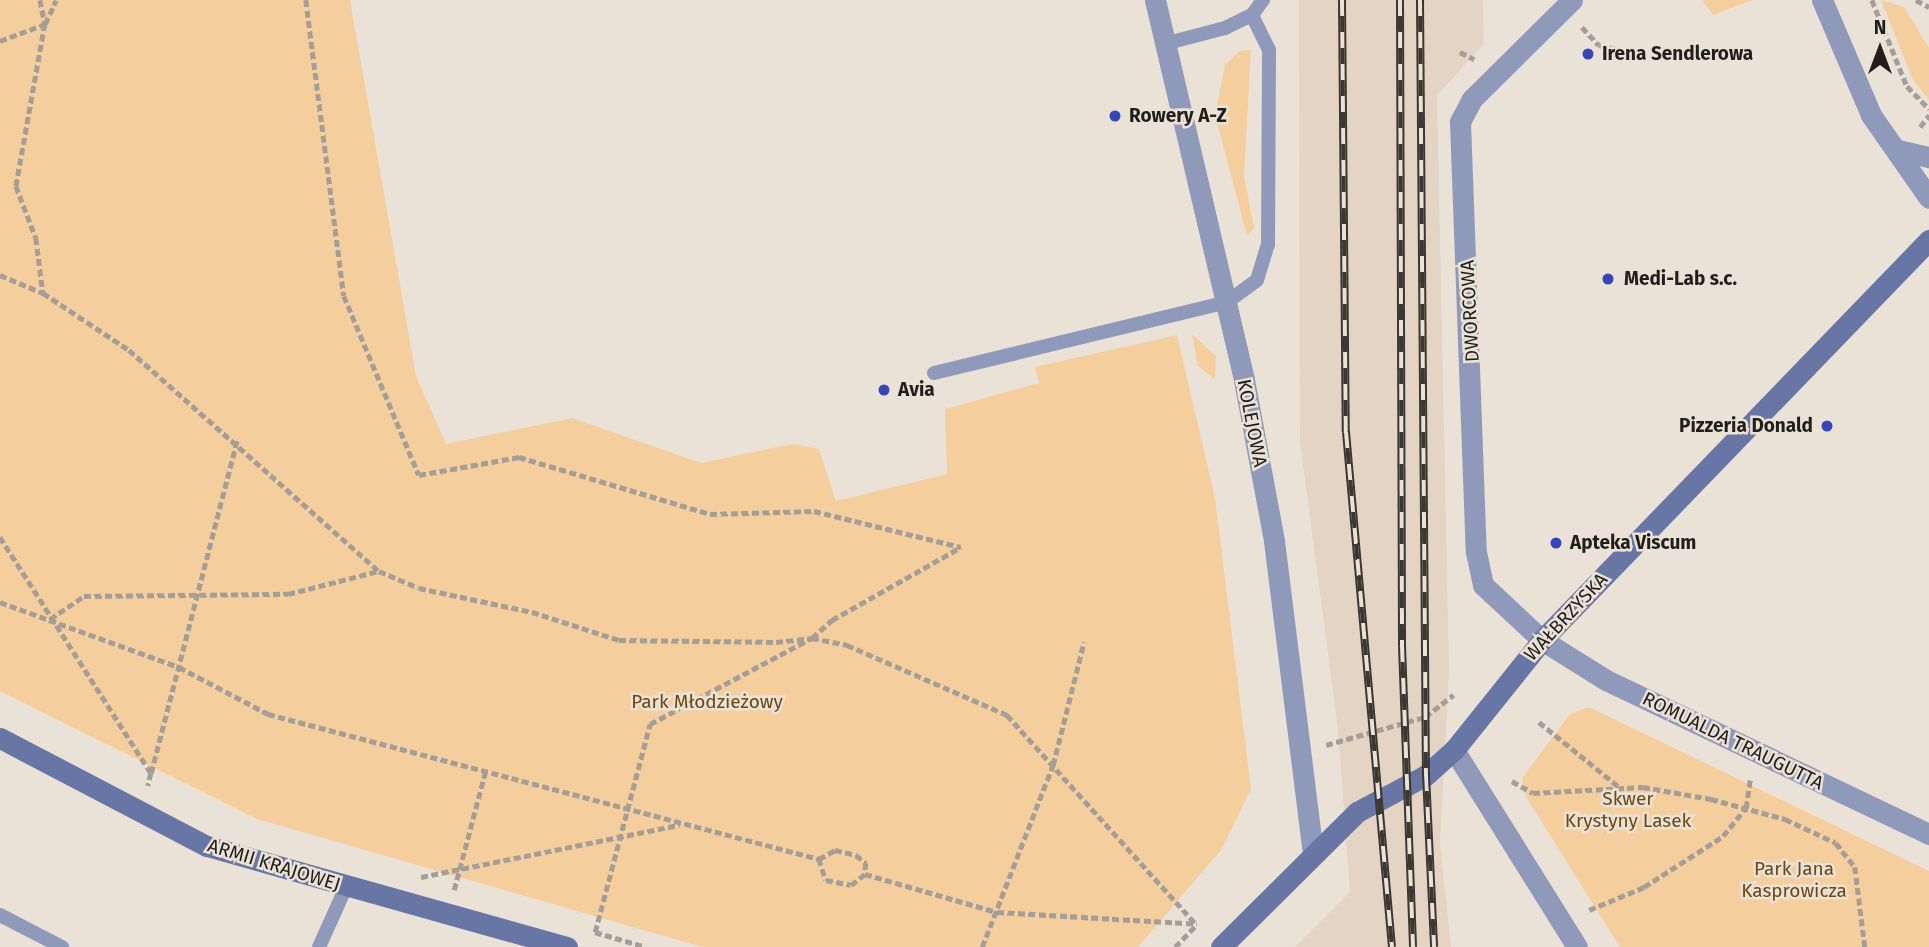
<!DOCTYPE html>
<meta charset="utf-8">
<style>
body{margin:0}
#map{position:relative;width:1929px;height:947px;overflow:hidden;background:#ebe2d7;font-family:"Fira Sans",sans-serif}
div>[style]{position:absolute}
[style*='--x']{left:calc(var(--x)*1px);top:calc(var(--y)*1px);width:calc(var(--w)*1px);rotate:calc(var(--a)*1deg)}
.built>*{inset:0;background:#e3d4c4}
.green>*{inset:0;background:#f5ce9e}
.path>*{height:4.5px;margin-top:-2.25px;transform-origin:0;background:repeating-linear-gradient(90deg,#a59e96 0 7px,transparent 0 10.5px)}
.lane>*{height:14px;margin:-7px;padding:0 7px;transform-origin:7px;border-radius:7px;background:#8f9abb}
.street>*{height:21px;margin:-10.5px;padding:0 10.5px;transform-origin:10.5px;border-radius:10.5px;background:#8f9abb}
.secondary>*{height:21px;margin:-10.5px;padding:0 10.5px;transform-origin:10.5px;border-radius:10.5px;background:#6876a5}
.rail>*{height:8px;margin-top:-4px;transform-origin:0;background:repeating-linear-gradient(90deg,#ebe2d7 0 16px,#3b3732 0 32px);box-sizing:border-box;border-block:2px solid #3b3732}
.dots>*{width:19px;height:19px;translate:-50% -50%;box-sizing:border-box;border:4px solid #ebe2d7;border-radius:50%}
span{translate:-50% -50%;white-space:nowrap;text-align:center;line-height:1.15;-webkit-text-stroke:5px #ebe2d7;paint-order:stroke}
.poi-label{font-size:19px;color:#221f1b;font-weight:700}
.left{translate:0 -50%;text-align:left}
.right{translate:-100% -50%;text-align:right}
.street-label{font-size:19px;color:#221f1b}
.park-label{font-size:19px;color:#6d4810}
.north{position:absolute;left:1845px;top:14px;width:70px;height:70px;-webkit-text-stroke:5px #ebe2d7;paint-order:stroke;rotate:0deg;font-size:19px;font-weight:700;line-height:28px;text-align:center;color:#221f1b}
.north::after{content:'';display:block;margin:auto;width:24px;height:32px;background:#221f1b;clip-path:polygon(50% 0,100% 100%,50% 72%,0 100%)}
</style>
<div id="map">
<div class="built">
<i style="clip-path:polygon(1299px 0,1483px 0,1484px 44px,1437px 95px,1449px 670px,1440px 843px,1451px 947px,1295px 947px,1350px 892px,1338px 729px,1300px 442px)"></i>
</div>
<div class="green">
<i style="clip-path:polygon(0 0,350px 0,416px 376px,446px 444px,572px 418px,701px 463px,792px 444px,819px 449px,836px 501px,947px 474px,945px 409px,1039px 383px,1035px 367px,1177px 335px,1215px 498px,1251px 789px,1221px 850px,1138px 947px,702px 947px,257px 819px,0 691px)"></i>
<i style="clip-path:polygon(1702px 0,1752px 0,1713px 15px)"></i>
<i style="clip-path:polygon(1881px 0,1904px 7px,1929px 48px,1929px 100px,1913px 80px)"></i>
<i style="clip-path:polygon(1251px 50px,1244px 176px,1254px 228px,1247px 236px,1215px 115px,1225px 65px,1239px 51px)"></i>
<i style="clip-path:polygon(1192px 334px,1216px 356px,1215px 379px,1198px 366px)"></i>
<i style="clip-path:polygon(1589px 707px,1929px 871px,1929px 947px,1620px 947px,1526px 797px,1522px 778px,1570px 714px)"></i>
</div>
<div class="path">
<i style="--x:40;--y:0;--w:25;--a:78"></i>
<i style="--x:45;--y:24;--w:165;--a:100.1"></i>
<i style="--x:16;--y:186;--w:56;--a:69"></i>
<i style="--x:36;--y:238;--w:55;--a:82.7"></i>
<i style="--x:306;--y:0;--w:298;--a:82.7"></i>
<i style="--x:344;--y:296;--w:194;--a:67.3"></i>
<i style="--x:419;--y:475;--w:102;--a:-10.2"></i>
<i style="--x:519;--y:457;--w:199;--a:16.6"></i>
<i style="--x:710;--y:514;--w:104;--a:-1.7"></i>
<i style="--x:814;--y:511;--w:151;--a:13.8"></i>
<i style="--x:1872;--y:0;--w:93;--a:67.9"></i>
<i style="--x:1907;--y:86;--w:32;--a:46"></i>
<i style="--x:1916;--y:0;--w:15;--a:28"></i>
<i style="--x:1582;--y:27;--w:25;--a:47"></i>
<i style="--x:1599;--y:45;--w:22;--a:13"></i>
<i style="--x:0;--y:41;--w:48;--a:-20.7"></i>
<i style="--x:45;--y:24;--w:26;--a:-65"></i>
<i style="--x:1460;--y:52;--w:16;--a:27"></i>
<i style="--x:1920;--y:127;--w:15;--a:-53"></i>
<i style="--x:0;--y:275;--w:47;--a:22.7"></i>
<i style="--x:43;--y:293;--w:103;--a:33.5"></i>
<i style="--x:129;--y:350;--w:334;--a:41.5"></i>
<i style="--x:379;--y:571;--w:43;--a:23"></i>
<i style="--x:419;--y:588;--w:116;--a:12"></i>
<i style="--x:532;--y:612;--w:91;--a:17.8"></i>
<i style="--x:619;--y:640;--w:157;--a:0.7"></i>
<i style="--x:776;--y:642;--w:36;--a:-6"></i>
<i style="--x:812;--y:638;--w:27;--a:-42"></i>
<i style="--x:832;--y:620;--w:148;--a:-29.5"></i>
<i style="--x:0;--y:537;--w:280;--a:57.4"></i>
<i style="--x:151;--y:773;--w:13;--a:103"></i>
<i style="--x:0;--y:602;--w:190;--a:20"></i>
<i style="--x:179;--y:667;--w:101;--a:27.8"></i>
<i style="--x:268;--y:714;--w:570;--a:14.74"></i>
<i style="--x:819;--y:859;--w:22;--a:72"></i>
<i style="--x:826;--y:880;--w:25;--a:11"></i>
<i style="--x:851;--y:885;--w:18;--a:-38"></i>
<i style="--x:865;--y:874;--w:137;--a:16.1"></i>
<i style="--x:997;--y:912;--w:200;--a:3.4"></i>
<i style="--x:50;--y:619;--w:41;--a:-34.1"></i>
<i style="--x:84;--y:596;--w:204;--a:-0.6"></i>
<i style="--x:288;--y:594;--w:94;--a:-14.2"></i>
<i style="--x:1539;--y:722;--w:102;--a:39"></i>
<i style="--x:1326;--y:745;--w:103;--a:-15.8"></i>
<i style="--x:1425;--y:717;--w:36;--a:-38"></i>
<i style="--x:151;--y:773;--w:343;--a:-75.5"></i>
<i style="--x:1512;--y:781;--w:24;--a:30"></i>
<i style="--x:1533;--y:793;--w:110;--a:-3.1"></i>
<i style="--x:1643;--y:787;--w:69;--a:10"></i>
<i style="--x:1711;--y:799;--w:77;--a:15.1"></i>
<i style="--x:1785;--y:819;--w:56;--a:25.2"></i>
<i style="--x:1836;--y:843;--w:31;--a:52"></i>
<i style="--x:1855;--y:867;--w:81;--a:82.9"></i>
<i style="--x:819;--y:859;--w:18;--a:-29"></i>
<i style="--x:835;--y:850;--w:22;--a:13"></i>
<i style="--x:856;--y:855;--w:13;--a:39"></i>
<i style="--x:866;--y:863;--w:11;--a:95"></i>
<i style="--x:421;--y:877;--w:264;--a:-11.4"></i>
<i style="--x:454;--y:890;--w:121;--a:-75.2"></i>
<i style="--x:1589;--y:910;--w:60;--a:-22.7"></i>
<i style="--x:1644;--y:887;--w:94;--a:-32.8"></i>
<i style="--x:1723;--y:836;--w:36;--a:-51"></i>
<i style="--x:1746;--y:808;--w:29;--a:-82"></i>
<i style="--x:595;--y:932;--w:215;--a:-75.2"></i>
<i style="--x:650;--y:724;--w:183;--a:-28"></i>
<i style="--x:812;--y:638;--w:36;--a:11"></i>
<i style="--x:847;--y:645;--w:175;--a:23.6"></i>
<i style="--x:1007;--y:715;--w:282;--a:47.9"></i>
<i style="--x:595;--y:932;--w:53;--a:16.4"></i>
<i style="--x:982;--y:947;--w:195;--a:-68.7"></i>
<i style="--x:1053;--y:765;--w:127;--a:-75.9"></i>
<i style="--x:1175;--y:947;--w:30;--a:-46"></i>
</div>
<div class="lane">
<i style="--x:1164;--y:44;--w:63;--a:-14.7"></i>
<i style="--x:1225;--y:28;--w:30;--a:-26"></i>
<i style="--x:1252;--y:15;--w:19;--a:-54"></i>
<i style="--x:934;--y:373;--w:301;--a:-13.6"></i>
<i style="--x:1227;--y:302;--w:37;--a:-36"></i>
<i style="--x:1257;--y:280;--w:37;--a:-73"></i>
<i style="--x:1268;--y:245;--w:195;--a:-89.7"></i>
<i style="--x:1269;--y:50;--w:39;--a:-116"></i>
<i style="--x:0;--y:915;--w:70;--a:27.3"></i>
<i style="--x:319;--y:947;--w:66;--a:-65.8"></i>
</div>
<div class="street">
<i style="--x:1155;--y:0;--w:390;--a:76.8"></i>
<i style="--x:1244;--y:380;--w:164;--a:79.4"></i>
<i style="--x:1274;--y:541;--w:314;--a:82.9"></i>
<i style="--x:1572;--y:0;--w:141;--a:135.3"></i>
<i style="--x:1472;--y:99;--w:26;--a:118"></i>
<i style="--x:1460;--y:122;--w:430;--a:87.9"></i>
<i style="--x:1476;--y:552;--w:34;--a:78"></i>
<i style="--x:1483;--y:585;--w:81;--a:43"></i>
<i style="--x:1542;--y:640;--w:75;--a:32"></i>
<i style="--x:1606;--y:680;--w:358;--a:25.5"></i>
<i style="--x:1822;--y:0;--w:125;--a:66.9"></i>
<i style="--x:1871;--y:115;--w:101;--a:55.1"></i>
<i style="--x:1898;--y:150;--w:32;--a:13"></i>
<i style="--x:1454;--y:750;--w:232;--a:58"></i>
</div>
<div class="secondary">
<i style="--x:0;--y:738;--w:233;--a:27.6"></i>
<i style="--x:207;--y:846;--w:374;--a:15.7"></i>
<i style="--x:1221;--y:947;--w:192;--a:-44.8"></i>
<i style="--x:1357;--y:812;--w:78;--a:-28.2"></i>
<i style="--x:1426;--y:775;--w:38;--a:-42"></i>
<i style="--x:1454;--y:750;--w:141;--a:-51.3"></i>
<i style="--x:1542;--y:640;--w:557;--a:-45.95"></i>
</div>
<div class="rail">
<i style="--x:1342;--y:0;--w:432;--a:89.5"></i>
<i style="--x:1346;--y:432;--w:517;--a:84.9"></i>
<i style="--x:1400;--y:0;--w:646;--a:89.82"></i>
<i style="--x:1402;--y:646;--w:301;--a:87.9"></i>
<i style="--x:1420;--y:0;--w:775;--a:89.56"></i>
<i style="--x:1426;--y:775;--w:172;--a:87.3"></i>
</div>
<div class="dots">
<i style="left:1588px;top:54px;background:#3645b8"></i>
<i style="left:1115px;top:116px;background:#3645b8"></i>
<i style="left:1608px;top:279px;background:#3645b8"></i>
<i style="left:884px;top:390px;background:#3645b8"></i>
<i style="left:1827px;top:426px;background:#3645b8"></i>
<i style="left:1556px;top:543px;background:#3645b8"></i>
</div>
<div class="poi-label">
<span class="left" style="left:1602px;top:54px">Irena Sendlerowa</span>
<span class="left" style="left:1129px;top:116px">Rowery A-Z</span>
<span class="left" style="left:1624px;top:279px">Medi-Lab s.c.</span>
<span class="left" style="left:898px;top:390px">Avia</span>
<span class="right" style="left:1813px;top:426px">Pizzeria Donald</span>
<span class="left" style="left:1570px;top:543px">Apteka Viscum</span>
</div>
<div class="street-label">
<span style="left:1470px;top:311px;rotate:-93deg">DWORCOWA</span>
<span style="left:1252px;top:423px;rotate:79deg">KOLEJOWA</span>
<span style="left:1566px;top:617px;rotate:-47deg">WAŁBRZYSKA</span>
<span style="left:1733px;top:741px;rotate:26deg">ROMUALDA TRAUGUTTA</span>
<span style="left:274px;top:865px;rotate:17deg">ARMII KRAJOWEJ</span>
</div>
<div class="park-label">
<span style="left:707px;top:702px">Park Młodzieżowy</span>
<span style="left:1628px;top:810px">Skwer<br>Krystyny Lasek</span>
<span style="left:1794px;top:880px">Park Jana<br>Kasprowicza</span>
</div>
<div class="north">N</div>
</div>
